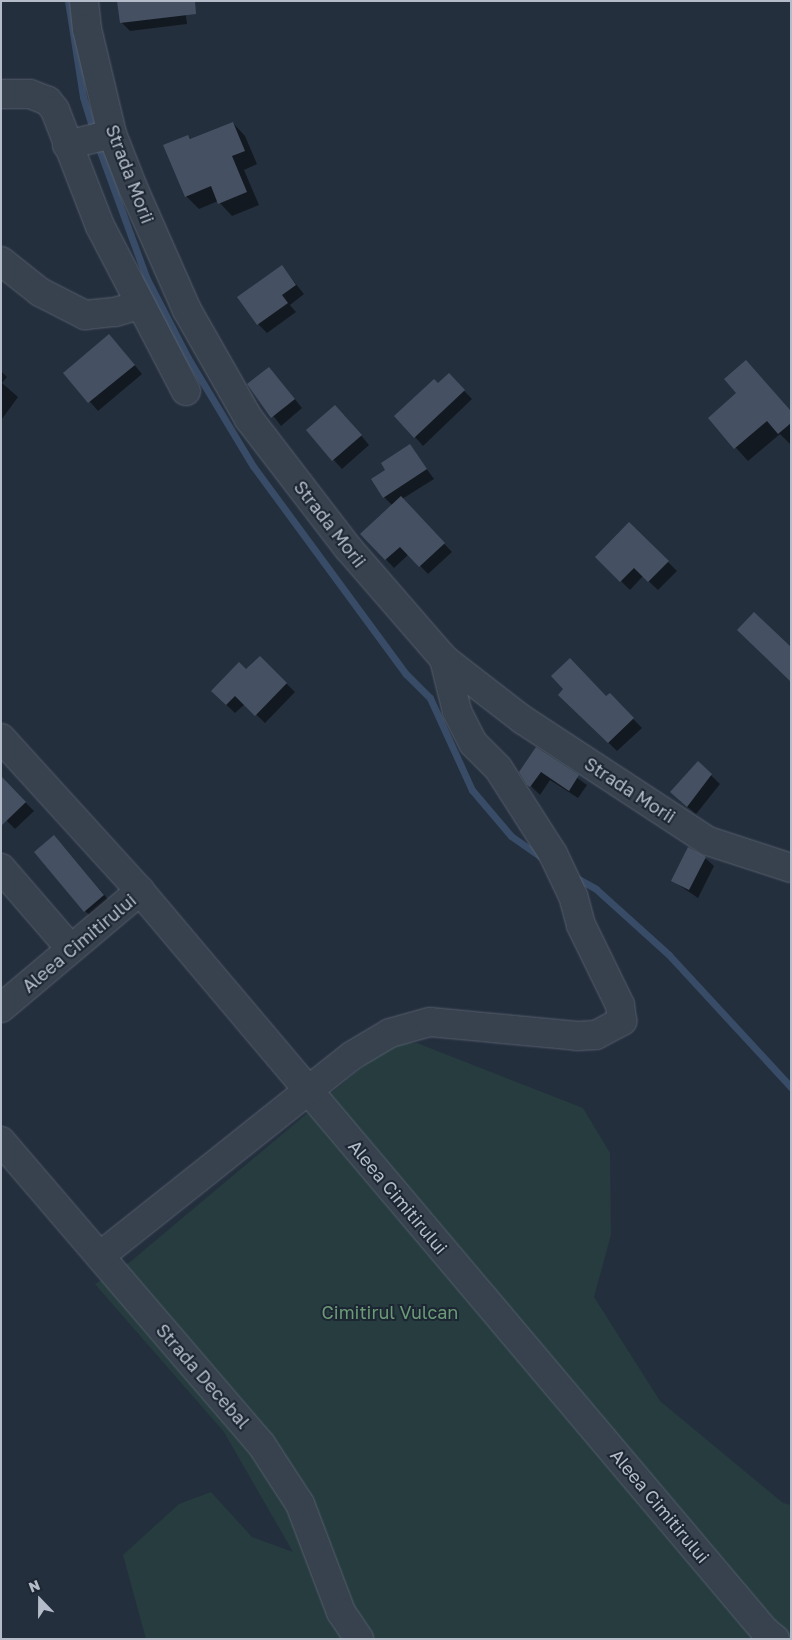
<!DOCTYPE html>
<style>
body{margin:0}
#map{position:relative;width:792px;height:1640px;overflow:hidden;background:#242f3e;font-family:"Golos Text",sans-serif}
div>[style]{position:absolute}
[style*='--x']{left:calc(var(--x)*1px);top:calc(var(--y)*1px);width:calc(var(--w)*1px);rotate:calc(var(--a)*1deg)}
.green>*{inset:0;background:#263c3f}
.shadow>*{inset:0;background:#0007}
.stream>*{height:7px;margin:-3.5px;padding:0 3.5px;transform-origin:3.5px;border-radius:3.5px;background:#394c67}
.building>*{inset:0;background:#455162}
.roads{filter:drop-shadow(0 0 1px #565f6c) drop-shadow(0 0 1px #565f6c)}
.minor>*{height:28px;margin:-14px;padding:0 14px;transform-origin:14px;border-radius:14px;background:#38414e}
span{translate:-50% -50%;white-space:nowrap;text-align:center;line-height:1.15;-webkit-text-stroke:4px #1d2633;paint-order:stroke}
.street-label{font-size:18px;color:#b4bcc9}
.park-label{font-size:18px;color:#6b9a76}
.frame{position:absolute;inset:0;border:2px solid #b4bcc9;pointer-events:none}
.north{position:absolute;left:15px;top:1575px;width:50px;height:50px;-webkit-text-stroke:4px #1d2633;paint-order:stroke;rotate:338deg;font-size:14px;font-weight:700;line-height:20px;text-align:center;color:#b4bcc9}
.north::after{content:'';display:block;margin:auto;width:18px;height:22px;background:#b4bcc9;clip-path:polygon(50% 0,100% 100%,50% 72%,0 100%)}
</style>
<div id="map">
<div class="green">
<i style="clip-path:polygon(392px 1042px,417px 1043px,583px 1108px,610px 1153px,611px 1235px,594px 1297px,660px 1401px,783px 1503px,791px 1505px,791px 1639px,146px 1639px,123px 1555px,179px 1504px,211px 1492px,252px 1537px,293px 1552px,224px 1432px,95px 1284px,130px 1262px)"></i>
</div>
<div class="shadow">
<i style="clip-path:polygon(184px 1px,187px 24px,130px 31px,121px 22px)"></i>
<i style="clip-path:polygon(233px 123px,245px 136px,257px 164px,244px 170px,259px 205px,232px 216px,218px 201px,199px 209px,186px 196px,188px 136px,192px 140px)"></i>
<i style="clip-path:polygon(282px 267px,304px 294px,290px 305px,296px 312px,267px 333px,258px 324px)"></i>
<i style="clip-path:polygon(118px 345px,142px 374px,98px 411px,65px 373px)"></i>
<i style="clip-path:polygon(746px 362px,791px 411px,791px 445px,780px 434px,748px 461px,709px 418px,738px 393px)"></i>
<i style="clip-path:polygon(1px 371px,7px 377px,2px 383px,18px 397px,2px 419px)"></i>
<i style="clip-path:polygon(449px 375px,472px 399px,423px 446px,415px 437px,438px 385px)"></i>
<i style="clip-path:polygon(277px 377px,302px 408px,281px 426px,249px 384px)"></i>
<i style="clip-path:polygon(344px 415px,369px 445px,342px 469px,307px 430px)"></i>
<i style="clip-path:polygon(410px 446px,434px 479px,402px 499px,452px 552px,428px 574px,409px 554px,394px 568px,362px 534px,392px 505px,384px 497px,387px 470px)"></i>
<i style="clip-path:polygon(629px 523px,677px 571px,658px 590px,643px 576px,630px 590px,596px 557px)"></i>
<i style="clip-path:polygon(260px 658px,295px 692px,265px 723px,245px 704px,235px 713px,212px 691px,246px 671px)"></i>
<i style="clip-path:polygon(559px 695px,606px 698px,610px 695px,642px 728px,617px 751px)"></i>
<i style="clip-path:polygon(537px 749px,587px 785px,578px 798px,550px 780px,540px 795px,531px 786px,521px 772px)"></i>
<i style="clip-path:polygon(698px 763px,720px 784px,696px 814px,680px 801px)"></i>
<i style="clip-path:polygon(1px 778px,34px 811px,15px 829px,1px 815px)"></i>
<i style="clip-path:polygon(63px 846px,112px 904px,94px 919px,85px 911px)"></i>
<i style="clip-path:polygon(705px 858px,714px 866px,698px 898px,673px 881px)"></i>
</div>
<div class="stream">
<i style="--x:68;--y:1;--w:97;--a:81.1"></i>
<i style="--x:83;--y:97;--w:38;--a:73"></i>
<i style="--x:97;--y:143;--w:143;--a:69.9"></i>
<i style="--x:146;--y:277;--w:91;--a:62.6"></i>
<i style="--x:188;--y:358;--w:126;--a:59"></i>
<i style="--x:253;--y:466;--w:258;--a:53.7"></i>
<i style="--x:406;--y:674;--w:34;--a:45"></i>
<i style="--x:430;--y:698;--w:101;--a:65.5"></i>
<i style="--x:472;--y:790;--w:60;--a:49.7"></i>
<i style="--x:511;--y:836;--w:40;--a:34.9"></i>
<i style="--x:573;--y:876;--w:26;--a:29"></i>
<i style="--x:596;--y:889;--w:98;--a:42.1"></i>
<i style="--x:669;--y:955;--w:180;--a:47.3"></i>
</div>
<div class="building">
<i style="clip-path:polygon(117px 1px,195px 1px,196px 14px,120px 23px)"></i>
<i style="clip-path:polygon(233px 122px,245px 151px,232px 156px,247px 192px,218px 204px,211px 186px,185px 197px,163px 145px,188px 135px,190px 139px)"></i>
<i style="clip-path:polygon(282px 265px,296px 285px,282px 295px,288px 303px,257px 325px,237px 297px)"></i>
<i style="clip-path:polygon(109px 334px,135px 365px,88px 403px,63px 373px)"></i>
<i style="clip-path:polygon(746px 360px,791px 411px,791px 423px,778px 434px,767px 421px,734px 449px,708px 418px,736px 393px,724px 379px)"></i>
<i style="clip-path:polygon(269px 367px,295px 399px,271px 418px,247px 384px)"></i>
<i style="clip-path:polygon(449px 373px,465px 390px,414px 438px,394px 416px,434px 379px,438px 383px)"></i>
<i style="clip-path:polygon(335px 405px,362px 435px,332px 461px,306px 430px)"></i>
<i style="clip-path:polygon(410px 444px,427px 469px,383px 498px,371px 479px,385px 470px,381px 463px)"></i>
<i style="clip-path:polygon(401px 496px,445px 543px,419px 567px,400px 547px,385px 560px,360px 534px)"></i>
<i style="clip-path:polygon(629px 522px,669px 561px,648px 582px,634px 568px,620px 582px,595px 557px)"></i>
<i style="clip-path:polygon(754px 612px,791px 647px,791px 682px,737px 630px)"></i>
<i style="clip-path:polygon(260px 656px,287px 683px,255px 716px,235px 696px,226px 705px,211px 691px,239px 662px,246px 669px)"></i>
<i style="clip-path:polygon(570px 658px,606px 696px,610px 693px,634px 718px,608px 743px,558px 695px,563px 689px,551px 676px)"></i>
<i style="clip-path:polygon(536px 747px,579px 775px,569px 791px,541px 772px,530px 787px,527px 785px,519px 772px)"></i>
<i style="clip-path:polygon(698px 761px,712px 774px,687px 807px,670px 792px)"></i>
<i style="clip-path:polygon(1px 776px,26px 802px,1px 826px)"></i>
<i style="clip-path:polygon(54px 835px,104px 895px,84px 912px,34px 852px)"></i>
<i style="clip-path:polygon(688px 847px,706px 857px,689px 890px,671px 881px)"></i>
</div>
<div class="roads">
<div class="minor">
<i style="--x:84;--y:1;--w:28;--a:84"></i>
<i style="--x:87;--y:29;--w:108;--a:76.6"></i>
<i style="--x:112;--y:134;--w:60;--a:68.6"></i>
<i style="--x:134;--y:190;--w:131;--a:66.2"></i>
<i style="--x:187;--y:310;--w:125;--a:60.4"></i>
<i style="--x:249;--y:419;--w:163;--a:52.5"></i>
<i style="--x:348;--y:548;--w:147;--a:49.1"></i>
<i style="--x:444;--y:659;--w:100;--a:37.7"></i>
<i style="--x:523;--y:720;--w:221;--a:33.2"></i>
<i style="--x:708;--y:841;--w:87;--a:18"></i>
<i style="--x:1;--y:94;--w:29;--a:0"></i>
<i style="--x:30;--y:94;--w:19;--a:21"></i>
<i style="--x:48;--y:101;--w:11;--a:52"></i>
<i style="--x:55;--y:110;--w:124;--a:68.8"></i>
<i style="--x:100;--y:226;--w:186;--a:62.5"></i>
<i style="--x:67;--y:145;--w:46;--a:-13.7"></i>
<i style="--x:1;--y:261;--w:50;--a:38.5"></i>
<i style="--x:40;--y:292;--w:51;--a:27.1"></i>
<i style="--x:85;--y:315;--w:30;--a:-6"></i>
<i style="--x:115;--y:312;--w:25;--a:-16"></i>
<i style="--x:1;--y:738;--w:207;--a:47.7"></i>
<i style="--x:1;--y:868;--w:107;--a:49.2"></i>
<i style="--x:1;--y:1008;--w:182;--a:-40.1"></i>
<i style="--x:140;--y:891;--w:969;--a:49.82"></i>
<i style="--x:765;--y:1631;--w:13;--a:39"></i>
<i style="--x:1;--y:1141;--w:399;--a:49.4"></i>
<i style="--x:261;--y:1444;--w:72;--a:57"></i>
<i style="--x:300;--y:1504;--w:116;--a:69.2"></i>
<i style="--x:341;--y:1612;--w:32;--a:56"></i>
<i style="--x:100;--y:1256;--w:323;--a:-38.5"></i>
<i style="--x:353;--y:1055;--w:43;--a:-30.7"></i>
<i style="--x:390;--y:1033;--w:41;--a:-15.4"></i>
<i style="--x:430;--y:1022;--w:148;--a:5.4"></i>
<i style="--x:577;--y:1036;--w:19;--a:-3"></i>
<i style="--x:596;--y:1035;--w:30;--a:-28"></i>
<i style="--x:622;--y:1021;--w:16;--a:-97"></i>
<i style="--x:620;--y:1005;--w:89;--a:-116"></i>
<i style="--x:581;--y:925;--w:30;--a:-105"></i>
<i style="--x:573;--y:896;--w:47;--a:-115.5"></i>
<i style="--x:553;--y:854;--w:102;--a:-122.6"></i>
<i style="--x:498;--y:768;--w:35;--a:-135"></i>
<i style="--x:473;--y:743;--w:36;--a:-117"></i>
<i style="--x:457;--y:711;--w:54;--a:-104"></i>
</div>
</div>
<div class="street-label">
<span style="left:130px;top:174px;rotate:69deg">Strada Morii</span>
<span style="left:330px;top:524px;rotate:52deg">Strada Morii</span>
<span style="left:630px;top:790px;rotate:33deg">Strada Morii</span>
<span style="left:79px;top:943px;rotate:-40deg">Aleea Cimitirului</span>
<span style="left:398px;top:1197px;rotate:50deg">Aleea Cimitirului</span>
<span style="left:203px;top:1376px;rotate:49deg">Strada Decebal</span>
<span style="left:660px;top:1506px;rotate:50deg">Aleea Cimitirului</span>
</div>
<div class="park-label">
<span style="left:390px;top:1312px">Cimitirul Vulcan</span>
</div>
<div class="frame"></div>
<div class="north">N</div>
</div>
